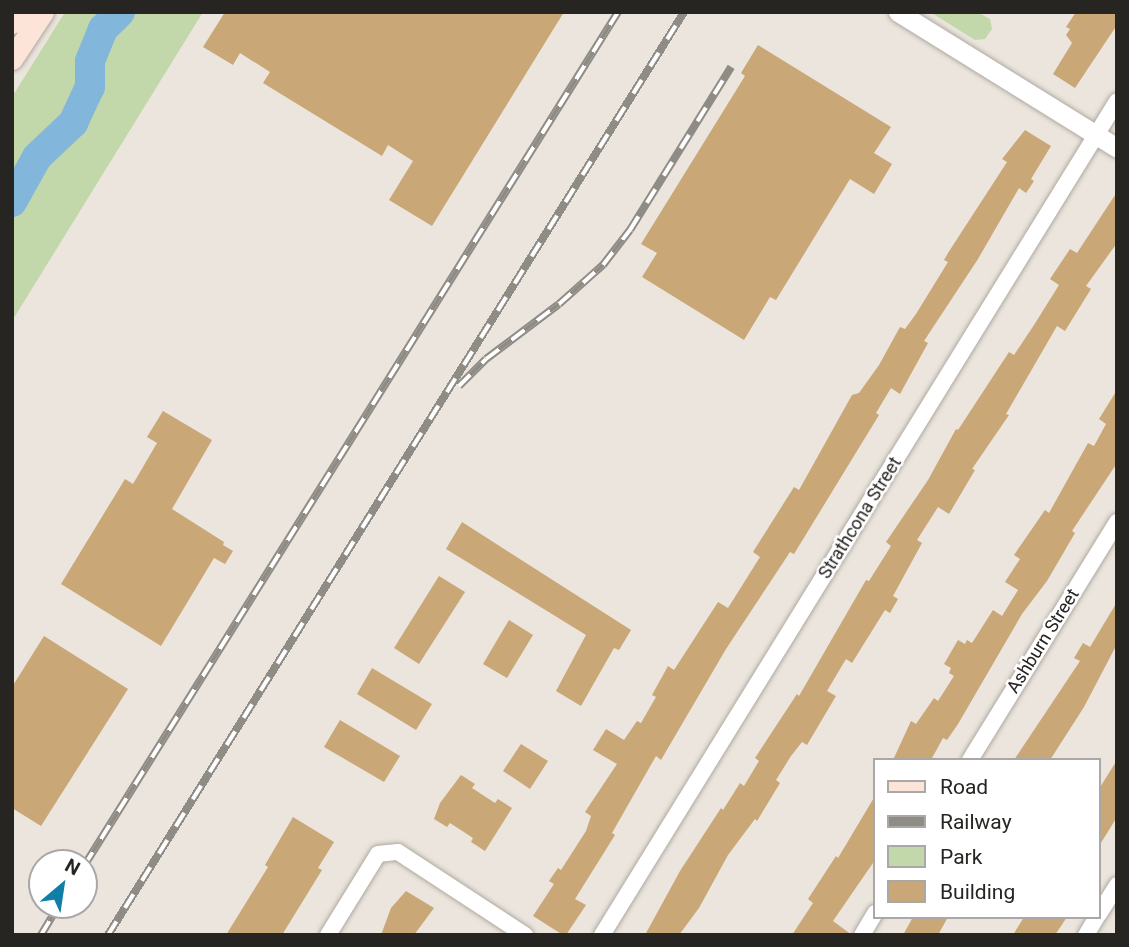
<!DOCTYPE html>
<style>
body{margin:0}
#map{position:relative;width:1129px;height:947px;overflow:hidden;background:#ebe5dd;font-family:Roboto,sans-serif}
div>[style]{position:absolute}
[style*='--x']{left:calc(var(--x)*1px);top:calc(var(--y)*1px);width:calc(var(--w)*1px);rotate:calc(var(--a)*1deg)}
.green>*{inset:0;background:#c2d8aa}
.river>*{height:30px;margin:-15px;padding:0 15px;transform-origin:15px;border-radius:15px;background:#83b6db}
.building>*{inset:0;background:#c9a776}
.roads{filter:drop-shadow(0 0 2px #afa9a2) drop-shadow(0 0 2px #afa9a2)}
.minor>*{height:16px;margin:-8px;padding:0 8px;transform-origin:8px;border-radius:8px;background:#fff}
.tertiary>*{height:19px;margin:-9.5px;padding:0 9.5px;transform-origin:9.5px;border-radius:9.5px;background:#fff}
.secondary>*{height:21px;margin:-10.5px;padding:0 10.5px;transform-origin:10.5px;border-radius:10.5px;background:#fce4d8}
.rail>*{height:8px;margin-top:-4px;transform-origin:0;background:repeating-linear-gradient(90deg,#fff 0 16px,#8f8b85 0 32px);box-sizing:border-box;border-block:2px solid #8f8b85}
span{translate:-50% -50%;white-space:nowrap;text-align:center;line-height:1.15;-webkit-text-stroke:5px #fff;paint-order:stroke}
.street-label{font-size:18px;color:#272522}
.frame{position:absolute;inset:0;border:14px solid #272522;pointer-events:none}
.legend{position:absolute;left:873px;top:758px;width:228px;height:161px;box-sizing:border-box;background:#fff;border:2px solid #a9a8a7;margin:0;padding:9px 12px;list-style:none;font-size:21px;color:#272522}
.legend li{display:flex;align-items:center;gap:14px;height:35px}
.legend b{width:35px;border:2px solid #a9a8a7}
.north{position:absolute;left:28px;top:849px;width:70px;height:70px;box-sizing:border-box;background:#fff;border:2px solid #a9a8a7;border-radius:50%;rotate:29deg;font-size:19px;font-weight:700;line-height:28px;text-align:center;color:#272522}
.north::after{content:'';display:block;margin:auto;width:24px;height:32px;background:#117ea7;clip-path:polygon(50% 0,100% 100%,50% 72%,0 100%)}
</style>
<div id="map">
<div class="green">
<i style="clip-path:polygon(65px 12px,203px 12px,12px 321px,12px 97px)"></i>
<i style="clip-path:polygon(930px 12px,978px 12px,990px 19px,992px 29px,985px 39px,975px 40px)"></i>
</div>
<div class="river">
<i style="--x:12;--y:202;--w:51;--a:-60.9"></i>
<i style="--x:37;--y:157;--w:50;--a:-43.4"></i>
<i style="--x:73;--y:123;--w:40;--a:-65"></i>
<i style="--x:90;--y:87;--w:26;--a:-90"></i>
<i style="--x:90;--y:61;--w:35;--a:-68"></i>
<i style="--x:103;--y:29;--w:24;--a:-45"></i>
</div>
<div class="building">
<i style="clip-path:polygon(225px 12px,564px 12px,432px 226px,389px 200px,413px 161px,388px 145px,382px 156px,263px 83px,270px 72px,240px 53px,233px 65px,203px 47px)"></i>
<i style="clip-path:polygon(1076px 12px,1117px 12px,1117px 25px,1075px 88px,1053px 74px,1072px 43px,1066px 35px,1070px 29px,1066px 27px)"></i>
<i style="clip-path:polygon(758px 45px,891px 127px,874px 153px,892px 164px,874px 194px,850px 179px,776px 300px,770px 297px,744px 340px,642px 277px,657px 253px,641px 244px,745px 76px,741px 73px)"></i>
<i style="clip-path:polygon(1025px 130px,1051px 146px,1031px 179px,1034px 181px,1026px 193px,1019px 188px,978px 259px,924px 341px,928px 343px,900px 394px,891px 388px,876px 413px,879px 415px,794px 554px,790px 552px,726px 649px,661px 760px,656px 756px,612px 833px,615px 835px,575px 899px,586px 905px,566px 935px,563px 935px,533px 916px,554px 884px,549px 881px,558px 868px,561px 870px,586px 831px,591px 816px,585px 812px,617px 764px,593px 750px,606px 729px,624px 740px,637px 721px,641px 723px,656px 697px,652px 695px,668px 666px,674px 670px,718px 602px,728px 608px,760px 557px,753px 552px,794px 487px,799px 490px,852px 395px,859px 393px,879px 365px,900px 327px,905px 329px,916px 314px,948px 262px,944px 260px,948px 253px,1007px 162px,1002px 159px)"></i>
<i style="clip-path:polygon(1117px 192px,1117px 243px,1086px 286px,1091px 289px,1065px 331px,1057px 326px,1006px 414px,1009px 415px,972px 469px,975px 470px,949px 514px,938px 507px,917px 540px,922px 543px,893px 596px,898px 599px,890px 613px,885px 610px,852px 663px,846px 659px,827px 691px,836px 696px,807px 745px,802px 742px,791px 756px,776px 780px,780px 783px,757px 821px,755px 819px,728px 855px,699px 908px,679px 935px,645px 935px,680px 871px,721px 808px,723px 810px,740px 783px,744px 786px,759px 761px,755px 758px,797px 694px,799px 696px,866px 580px,869px 581px,891px 546px,886px 542px,928px 480px,956px 429px,958px 430px,1009px 352px,1014px 355px,1034px 325px,1059px 285px,1050px 279px,1070px 249px,1077px 253px)"></i>
<i style="clip-path:polygon(1117px 390px,1117px 463px,1072px 531px,1075px 533px,1047px 581px,1022px 614px,958px 724px,947px 740px,943px 738px,931px 760px,893px 760px,911px 721px,916px 724px,934px 698px,938px 701px,954px 676px,949px 673px,951px 668px,944px 664px,958px 640px,965px 644px,967px 640px,972px 643px,993px 610px,1002px 616px,1018px 590px,1005px 582px,1020px 559px,1014px 555px,1045px 510px,1049px 513px,1088px 443px,1094px 446px,1106px 424px,1099px 419px)"></i>
<i style="clip-path:polygon(163px 411px,212px 440px,172px 509px,224px 542px,223px 545px,233px 551px,225px 564px,214px 558px,161px 646px,61px 584px,125px 479px,133px 484px,157px 443px,147px 437px)"></i>
<i style="clip-path:polygon(462px 522px,631px 630px,619px 650px,614px 648px,581px 706px,556px 691px,586px 635px,446px 549px)"></i>
<i style="clip-path:polygon(439px 576px,465px 592px,419px 664px,394px 648px)"></i>
<i style="clip-path:polygon(1117px 602px,1117px 644px,1084px 707px,1050px 760px,1014px 760px,1080px 661px,1074px 658px,1083px 643px,1090px 647px)"></i>
<i style="clip-path:polygon(509px 620px,533px 635px,507px 678px,483px 664px)"></i>
<i style="clip-path:polygon(44px 636px,128px 689px,41px 826px,12px 808px,12px 687px)"></i>
<i style="clip-path:polygon(372px 668px,432px 704px,416px 730px,357px 694px)"></i>
<i style="clip-path:polygon(340px 720px,400px 756px,384px 782px,324px 747px)"></i>
<i style="clip-path:polygon(521px 744px,548px 761px,530px 789px,503px 771px)"></i>
<i style="clip-path:polygon(1117px 760px,1117px 817px,1099px 846px,1099px 789px)"></i>
<i style="clip-path:polygon(461px 775px,475px 784px,472px 788px,495px 803px,498px 799px,512px 808px,485px 851px,471px 842px,473px 838px,450px 823px,447px 827px,434px 819px,440px 803px)"></i>
<i style="clip-path:polygon(875px 796px,875px 860px,833px 921px,852px 935px,792px 935px,813px 903px,808px 899px,836px 856px,838px 858px)"></i>
<i style="clip-path:polygon(293px 817px,334px 842px,318px 868px,322px 870px,282px 935px,226px 935px,268px 867px,265px 865px)"></i>
<i style="clip-path:polygon(406px 891px,434px 908px,414px 935px,381px 935px,391px 908px)"></i>
<i style="clip-path:polygon(913px 917px,948px 917px,938px 935px,903px 935px)"></i>
<i style="clip-path:polygon(1024px 917px,1067px 917px,1055px 935px,1013px 935px)"></i>
</div>
<div class="roads">
<div class="minor">
<i style="--x:970;--y:760;--w:280;--a:-58.3"></i>
<i style="--x:1099;--y:914;--w:34;--a:-58"></i>
<i style="--x:328;--y:935;--w:95;--a:-58.3"></i>
<i style="--x:378;--y:854;--w:20;--a:-6"></i>
<i style="--x:398;--y:852;--w:152;--a:33.2"></i>
<i style="--x:602;--y:935;--w:980;--a:-58.3"></i>
<i style="--x:862;--y:935;--w:26;--a:-59"></i>
<i style="--x:1086;--y:935;--w:21;--a:-59"></i>
</div>
<div class="tertiary">
<i style="--x:898;--y:12;--w:258;--a:31.8"></i>
</div>
<div class="secondary">
<i style="--x:12;--y:23;--w:13;--a:-58"></i>
<i style="--x:12;--y:59;--w:56;--a:-56.6"></i>
</div>
</div>
<div class="rail">
<i style="--x:459;--y:386;--w:38;--a:-45"></i>
<i style="--x:486;--y:359;--w:91;--a:-37"></i>
<i style="--x:559;--y:304;--w:59;--a:-41.6"></i>
<i style="--x:603;--y:265;--w:44;--a:-52.4"></i>
<i style="--x:630;--y:230;--w:192;--a:-58.2"></i>
<i style="--x:84;--y:866;--w:1007;--a:-57.98"></i>
<i style="--x:41;--y:935;--w:35;--a:-59"></i>
<i style="--x:108;--y:935;--w:1088;--a:-58.03"></i>
</div>
<div class="street-label">
<span style="left:860px;top:518px;rotate:-58deg">Strathcona Street</span>
<span style="left:1043px;top:641px;rotate:-58deg">Ashburn Street</span>
</div>
<div class="frame"></div>
<ul class="legend">
<li><b style="height:9px;background:#fce4d8"></b>Road</li>
<li><b style="height:9px;background:#8f8b85"></b>Railway</li>
<li><b style="height:19px;background:#c2d8aa"></b>Park</li>
<li><b style="height:19px;background:#c9a776"></b>Building</li>
</ul>
<div class="north">N</div>
</div>
